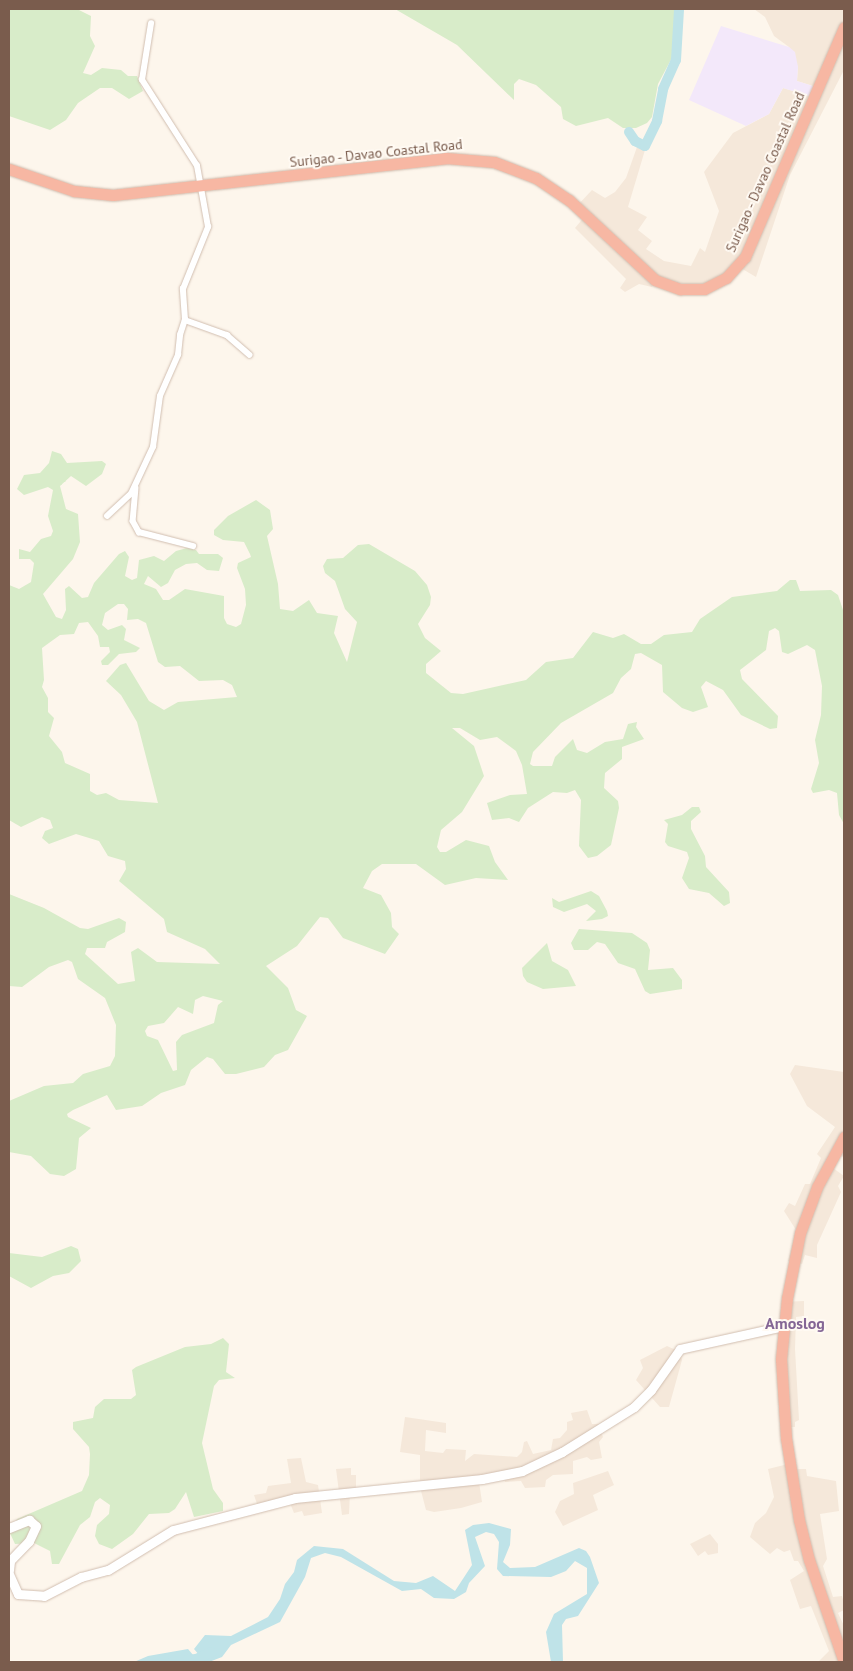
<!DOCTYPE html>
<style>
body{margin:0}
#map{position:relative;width:853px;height:1671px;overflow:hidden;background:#fdf6ec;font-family:"PT Sans",sans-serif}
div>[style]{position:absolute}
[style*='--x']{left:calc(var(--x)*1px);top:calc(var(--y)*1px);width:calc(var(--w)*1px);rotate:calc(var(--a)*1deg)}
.residential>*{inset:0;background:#f5e8da}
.education>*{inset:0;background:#f3e8fa}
.green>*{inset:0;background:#d8ecc9}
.water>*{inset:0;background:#bfe3e8}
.river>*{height:10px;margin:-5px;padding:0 5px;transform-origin:5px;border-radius:5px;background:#bfe3e8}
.roads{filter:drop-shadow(0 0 1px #d1beb0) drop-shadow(0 0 1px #d1beb0)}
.street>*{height:5.5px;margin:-2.75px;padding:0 2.75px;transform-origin:2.75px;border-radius:2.75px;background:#fff}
.secondary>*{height:9px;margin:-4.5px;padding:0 4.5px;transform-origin:4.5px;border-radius:4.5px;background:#fff}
.highway>*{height:11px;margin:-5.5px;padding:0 5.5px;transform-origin:5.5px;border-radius:5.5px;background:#f7b7a3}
span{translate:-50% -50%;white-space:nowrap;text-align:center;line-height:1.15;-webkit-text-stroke:4px #fffaf3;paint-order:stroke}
.street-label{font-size:14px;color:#7a5c4d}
.quarter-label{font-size:16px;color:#846695;font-weight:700}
.frame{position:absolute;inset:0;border:10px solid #7a5c4d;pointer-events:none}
</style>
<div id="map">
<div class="residential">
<i style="clip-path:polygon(754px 9px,844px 9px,844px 70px,790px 175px,756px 277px,739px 267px,712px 287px,656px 281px,652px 287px,639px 284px,625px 292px,620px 288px,626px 279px,575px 228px,585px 216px,576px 207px,592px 190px,605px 198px,615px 192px,626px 178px,637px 147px,645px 150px,628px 207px,647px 217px,638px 230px,652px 241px,646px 249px,664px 261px,691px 266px,700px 248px,705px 252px,719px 211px,704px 172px,733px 133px,769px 114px,783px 88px,809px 96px,813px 86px,797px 81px,798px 67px,789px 47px,774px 36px,765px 17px)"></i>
<i style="clip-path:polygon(795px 1065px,844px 1072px,844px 1157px,839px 1156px,833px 1168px,844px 1176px,838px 1186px,841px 1192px,817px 1245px,817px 1258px,805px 1255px,802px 1264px,788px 1261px,796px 1230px,784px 1211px,789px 1203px,795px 1206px,805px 1184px,810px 1184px,821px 1158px,817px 1154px,835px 1127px,807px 1106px,790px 1074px)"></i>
<i style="clip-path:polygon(804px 1301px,804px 1316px,796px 1317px,795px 1349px,799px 1420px,795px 1422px,795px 1427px,786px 1427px,783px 1302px)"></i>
<i style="clip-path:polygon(667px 1346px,680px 1352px,682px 1360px,669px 1407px,660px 1407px,636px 1380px,643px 1368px,640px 1360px)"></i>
<i style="clip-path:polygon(587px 1410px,592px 1424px,598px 1424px,603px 1437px,599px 1442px,602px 1458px,591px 1460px,587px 1457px,573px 1461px,573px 1474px,553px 1475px,546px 1480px,545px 1487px,525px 1488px,521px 1481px,505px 1482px,504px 1479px,479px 1482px,482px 1502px,461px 1508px,434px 1512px,426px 1510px,420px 1487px,420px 1455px,400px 1452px,405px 1417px,446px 1423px,446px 1433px,426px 1430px,425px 1451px,443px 1453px,446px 1449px,466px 1450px,465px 1461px,474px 1454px,517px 1457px,522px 1452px,524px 1442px,527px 1441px,533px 1454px,551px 1450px,553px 1439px,560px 1438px,567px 1430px,567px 1422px,573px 1420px,571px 1413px)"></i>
<i style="clip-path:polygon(301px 1458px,306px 1482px,318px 1485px,322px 1513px,304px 1516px,302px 1511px,294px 1513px,290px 1503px,257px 1504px,254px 1495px,266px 1493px,268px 1486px,291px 1483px,287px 1459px)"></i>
<i style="clip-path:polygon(788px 1464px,796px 1469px,806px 1469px,807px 1476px,836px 1481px,839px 1511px,820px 1514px,827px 1559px,823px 1566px,833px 1597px,842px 1596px,844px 1603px,844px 1610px,838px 1613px,844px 1626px,844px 1662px,819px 1661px,829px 1651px,811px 1606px,800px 1609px,790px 1580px,804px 1571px,798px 1561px,794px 1561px,790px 1550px,784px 1552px,777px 1548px,770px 1554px,750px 1537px,755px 1523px,766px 1513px,774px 1497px,768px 1469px)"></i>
<i style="clip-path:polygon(351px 1468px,351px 1475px,356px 1475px,356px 1491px,350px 1492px,349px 1514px,342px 1515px,336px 1469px)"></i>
<i style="clip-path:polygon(608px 1471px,614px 1485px,593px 1495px,598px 1510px,563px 1526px,555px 1512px,560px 1501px,574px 1494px,573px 1483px)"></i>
<i style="clip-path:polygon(710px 1534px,718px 1544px,718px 1553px,708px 1555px,705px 1551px,698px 1556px,690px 1544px)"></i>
</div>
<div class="education">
<i style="clip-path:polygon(721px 26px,789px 47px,795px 52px,798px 67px,797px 81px,813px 86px,809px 96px,783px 88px,769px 114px,746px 126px,689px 100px)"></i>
</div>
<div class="green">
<i style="clip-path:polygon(9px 9px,77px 9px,91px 16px,90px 36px,95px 46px,83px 73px,91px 75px,102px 68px,121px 70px,128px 76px,137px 76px,143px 91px,129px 99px,112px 88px,100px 88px,78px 103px,66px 120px,50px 130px,9px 116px)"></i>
<i style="clip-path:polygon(395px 9px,677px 9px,675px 52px,658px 84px,652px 117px,647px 123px,636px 128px,623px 128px,608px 118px,576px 126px,563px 119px,561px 107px,536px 85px,519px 79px,514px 84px,514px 100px,457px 45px)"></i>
<i style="clip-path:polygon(evenodd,52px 451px,61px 454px,67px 463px,102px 461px,106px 464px,102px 474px,86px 486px,71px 476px,60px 486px,66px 509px,78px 514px,80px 542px,73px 559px,43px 594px,56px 617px,62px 619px,66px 610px,65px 589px,69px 586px,82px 598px,88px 597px,94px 583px,119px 554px,125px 551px,129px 557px,125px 576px,132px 580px,137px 578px,139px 560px,154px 556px,164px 561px,176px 551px,187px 548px,196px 550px,199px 554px,218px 554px,223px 558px,219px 571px,207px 570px,197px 563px,186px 564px,175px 570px,168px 583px,161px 587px,148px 576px,144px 584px,156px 589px,163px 600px,169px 600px,185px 589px,224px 596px,224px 618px,227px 624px,236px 627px,241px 624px,246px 605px,245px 589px,237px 568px,238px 563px,251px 557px,250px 554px,244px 542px,223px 540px,214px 535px,214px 530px,228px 516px,256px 500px,270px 510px,273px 529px,267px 536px,278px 584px,280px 609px,293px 611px,309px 600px,317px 613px,338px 616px,334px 633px,347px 662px,357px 622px,345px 609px,335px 581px,325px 573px,323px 566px,327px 559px,343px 558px,358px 545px,369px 544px,415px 571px,427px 585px,431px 597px,430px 605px,418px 624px,425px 638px,441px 651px,426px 664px,426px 673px,451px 693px,463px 694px,526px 680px,546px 662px,573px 658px,593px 632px,613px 638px,624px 634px,641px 644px,651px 644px,664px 635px,692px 632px,700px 619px,732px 597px,777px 591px,790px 580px,796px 580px,800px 591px,831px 590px,838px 595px,844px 613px,844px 824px,839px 815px,837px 793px,829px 790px,813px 793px,811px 789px,819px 763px,815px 740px,821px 715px,822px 686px,815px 650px,807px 645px,788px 654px,782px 652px,779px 631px,775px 628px,769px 631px,766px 650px,740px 670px,742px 679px,778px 716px,777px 728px,770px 729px,741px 715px,723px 690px,706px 681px,701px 687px,708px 707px,693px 712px,682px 708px,663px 692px,662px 665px,641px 653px,635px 654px,631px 669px,621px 678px,613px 693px,561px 723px,533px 752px,530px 764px,533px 766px,552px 766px,555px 757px,573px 739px,577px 750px,587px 753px,605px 742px,623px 739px,628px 724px,637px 722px,636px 727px,644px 739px,622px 747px,622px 759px,605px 773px,604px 788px,618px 801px,619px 808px,611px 845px,597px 856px,588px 858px,579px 846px,581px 800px,575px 790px,567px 793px,553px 792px,528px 808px,519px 822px,509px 818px,492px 820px,487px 803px,510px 795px,527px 794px,522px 765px,516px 751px,497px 737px,480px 740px,460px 728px,452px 728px,474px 746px,484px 776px,462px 812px,441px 830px,437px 847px,440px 852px,446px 852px,466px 840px,489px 846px,495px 862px,508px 880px,476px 878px,445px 885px,416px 864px,382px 864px,372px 871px,363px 888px,381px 895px,391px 913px,392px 927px,399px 934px,385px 954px,343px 938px,328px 918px,320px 917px,297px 946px,266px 966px,288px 988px,296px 1010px,307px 1016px,288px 1050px,275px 1055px,264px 1067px,236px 1074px,225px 1074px,213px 1059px,207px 1057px,191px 1070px,185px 1085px,161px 1093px,142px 1106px,116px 1110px,107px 1095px,73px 1110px,67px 1114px,68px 1117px,91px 1128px,79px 1138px,76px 1169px,64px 1176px,50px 1174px,31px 1156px,9px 1152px,9px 1101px,44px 1086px,73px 1083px,83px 1074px,110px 1066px,115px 1056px,116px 1025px,105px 998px,78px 979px,72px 962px,68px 960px,49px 967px,22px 987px,9px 986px,9px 894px,44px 908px,80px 928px,88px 929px,119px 918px,126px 922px,125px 932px,107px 942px,105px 948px,87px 948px,85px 954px,118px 984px,135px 981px,131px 952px,138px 948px,157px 962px,220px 964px,205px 949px,167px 932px,164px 919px,119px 881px,126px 869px,125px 861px,108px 856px,99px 841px,76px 834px,49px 844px,42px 838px,45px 831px,53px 828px,50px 820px,42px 817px,21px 827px,9px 820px,9px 585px,19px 589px,31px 582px,34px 563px,30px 559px,19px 559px,19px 549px,30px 552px,41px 539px,51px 536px,53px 531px,48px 516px,53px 490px,48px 487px,24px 495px,17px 489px,24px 475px,40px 473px,49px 463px,52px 451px,118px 604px,124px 604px,128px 609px,127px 620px,138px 619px,146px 623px,158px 662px,165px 667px,180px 666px,199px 681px,223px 680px,232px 685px,237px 697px,178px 702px,164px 710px,149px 701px,126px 663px,120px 665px,106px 681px,121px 695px,137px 722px,158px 803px,119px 800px,106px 793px,97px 795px,90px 791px,90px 774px,65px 763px,62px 752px,49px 736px,54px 718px,48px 712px,48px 698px,42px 687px,44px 680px,42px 648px,60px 635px,74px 634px,79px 623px,88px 622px,98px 636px,100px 647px,109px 647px,110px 652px,101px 661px,102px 665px,108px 665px,119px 654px,136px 652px,140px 648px,124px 640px,126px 629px,122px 625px,108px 630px,102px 625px,105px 613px,118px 604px,52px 451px,203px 996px,223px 1001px,218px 1005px,214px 1023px,182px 1035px,176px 1042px,177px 1070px,173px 1071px,158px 1040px,147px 1036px,145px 1031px,148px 1026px,164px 1023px,178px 1007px,193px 1014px,195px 1000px,203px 996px)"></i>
<i style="clip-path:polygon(692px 807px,699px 807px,701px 812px,691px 821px,691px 829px,705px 856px,706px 867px,729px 892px,730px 903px,724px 906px,709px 893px,689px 889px,682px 878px,689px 858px,687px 852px,668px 846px,665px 842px,668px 824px,664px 820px,682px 815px)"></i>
<i style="clip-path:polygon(591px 891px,599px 896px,607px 911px,608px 916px,602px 919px,586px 921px,596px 911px,587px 904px,564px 912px,553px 907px,552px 898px,559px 902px)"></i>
<i style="clip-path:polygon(579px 929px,632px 933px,647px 943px,650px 950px,648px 970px,673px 968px,682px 980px,682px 989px,650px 994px,645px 991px,635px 969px,618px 963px,605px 944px,597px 942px,588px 950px,574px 950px,571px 943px)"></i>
<i style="clip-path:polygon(547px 943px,552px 961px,568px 970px,576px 986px,543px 989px,527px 982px,523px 976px,522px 968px)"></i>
<i style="clip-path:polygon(71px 1246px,78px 1249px,81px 1261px,69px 1273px,53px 1276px,31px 1288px,9px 1276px,9px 1253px,42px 1257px)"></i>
<i style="clip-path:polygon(223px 1338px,229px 1344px,226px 1372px,235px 1378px,219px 1380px,214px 1386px,202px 1443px,213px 1489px,223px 1503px,223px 1511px,194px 1517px,186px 1492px,175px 1509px,169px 1513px,149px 1514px,133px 1534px,112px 1549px,99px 1544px,95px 1536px,97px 1525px,109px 1514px,110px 1505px,100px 1498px,95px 1502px,90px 1517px,80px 1525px,59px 1564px,52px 1564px,50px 1551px,34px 1543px,15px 1544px,9px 1531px,17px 1519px,82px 1491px,89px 1475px,90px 1454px,89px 1447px,73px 1429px,73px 1422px,93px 1418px,95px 1407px,104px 1399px,131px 1399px,136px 1395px,132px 1370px,136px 1367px,185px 1347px,211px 1344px)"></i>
</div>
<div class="water">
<i style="clip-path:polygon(489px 1523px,511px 1529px,510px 1545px,503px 1562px,510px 1568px,535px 1567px,579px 1548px,586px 1551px,590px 1557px,599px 1583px,578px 1616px,566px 1619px,562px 1625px,563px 1662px,551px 1662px,546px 1632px,554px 1614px,587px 1594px,587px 1568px,575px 1561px,566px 1571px,551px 1577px,503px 1576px,497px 1569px,499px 1542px,494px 1534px,486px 1532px,475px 1537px,485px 1566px,469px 1583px,466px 1592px,454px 1599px,434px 1598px,421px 1589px,402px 1591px,341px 1557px,325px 1553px,311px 1558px,305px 1577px,280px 1622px,231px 1645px,222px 1657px,209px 1662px,205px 1662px,194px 1649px,205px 1635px,231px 1636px,268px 1617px,280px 1599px,285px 1584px,294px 1572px,297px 1560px,314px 1546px,343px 1549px,394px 1581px,416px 1583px,433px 1576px,455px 1591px,472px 1565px,465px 1530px,473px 1525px)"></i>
<i style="clip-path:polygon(188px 1649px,199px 1662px,134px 1662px,148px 1656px)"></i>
</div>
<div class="river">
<i style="--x:629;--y:132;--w:11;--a:56"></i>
<i style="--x:635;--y:141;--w:11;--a:27"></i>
<i style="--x:645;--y:146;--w:28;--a:-64"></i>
<i style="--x:657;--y:121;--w:33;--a:-79"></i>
<i style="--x:663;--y:89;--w:32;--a:-66"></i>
<i style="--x:676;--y:60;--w:51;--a:-86.6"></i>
<i style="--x:172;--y:1662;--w:24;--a:-7"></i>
<i style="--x:196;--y:1659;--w:17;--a:-24"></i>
</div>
<div class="roads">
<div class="street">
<i style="--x:185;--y:320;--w:45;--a:19.7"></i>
<i style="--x:227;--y:335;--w:30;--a:41"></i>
<i style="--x:136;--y:488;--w:33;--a:95"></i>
<i style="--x:133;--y:521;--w:13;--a:61"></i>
<i style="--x:139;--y:532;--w:56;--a:14.5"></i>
<i style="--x:107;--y:516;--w:33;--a:-43"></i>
<i style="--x:131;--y:494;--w:52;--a:-64.9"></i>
<i style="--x:153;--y:447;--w:51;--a:-82.2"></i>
<i style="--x:160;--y:396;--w:45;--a:-66.3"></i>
<i style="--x:178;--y:355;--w:20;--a:-84"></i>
<i style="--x:180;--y:335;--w:16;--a:-72"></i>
<i style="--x:185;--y:320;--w:31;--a:-94"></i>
<i style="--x:183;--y:289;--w:67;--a:-68"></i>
<i style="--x:208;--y:227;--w:62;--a:-100.2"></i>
<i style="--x:197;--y:166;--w:102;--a:-122.6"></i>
<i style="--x:142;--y:80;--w:57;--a:-80.9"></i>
</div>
<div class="secondary">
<i style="--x:9;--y:1528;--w:22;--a:-22"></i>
<i style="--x:29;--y:1520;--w:9;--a:41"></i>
<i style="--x:36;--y:1526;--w:17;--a:115"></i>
<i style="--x:29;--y:1541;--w:28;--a:134"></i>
<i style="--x:10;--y:1561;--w:9;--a:96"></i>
<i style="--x:9;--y:1574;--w:22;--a:66"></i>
<i style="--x:18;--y:1594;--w:26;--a:4"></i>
<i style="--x:44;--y:1596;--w:42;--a:-27.2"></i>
<i style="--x:81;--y:1577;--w:28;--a:-15"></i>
<i style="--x:108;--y:1570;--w:76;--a:-31.6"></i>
<i style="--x:173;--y:1530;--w:126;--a:-14.7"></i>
<i style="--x:295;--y:1498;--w:188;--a:-5.8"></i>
<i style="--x:482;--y:1479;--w:41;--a:-11.3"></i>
<i style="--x:522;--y:1471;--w:44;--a:-25.4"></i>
<i style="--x:562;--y:1452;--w:85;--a:-32"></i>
<i style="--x:634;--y:1407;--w:24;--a:-45"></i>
<i style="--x:651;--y:1390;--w:50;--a:-54.7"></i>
<i style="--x:680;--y:1349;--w:107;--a:-12.5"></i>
</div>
<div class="highway">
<i style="--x:9;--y:169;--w:69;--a:18.7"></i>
<i style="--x:74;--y:191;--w:39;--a:6"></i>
<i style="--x:113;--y:195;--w:335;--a:-6.3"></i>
<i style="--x:446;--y:158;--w:48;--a:4.8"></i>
<i style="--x:494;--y:162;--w:45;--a:20.9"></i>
<i style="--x:536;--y:178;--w:40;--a:34"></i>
<i style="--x:569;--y:200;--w:117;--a:42.9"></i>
<i style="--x:655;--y:280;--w:27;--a:20"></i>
<i style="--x:680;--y:289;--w:24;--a:0"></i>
<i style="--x:704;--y:289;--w:25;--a:-27"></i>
<i style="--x:726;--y:278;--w:28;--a:-48"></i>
<i style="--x:745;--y:257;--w:250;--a:-66.7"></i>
<i style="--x:844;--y:1662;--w:108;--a:-108.9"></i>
<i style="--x:809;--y:1560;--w:41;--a:-104"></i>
<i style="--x:799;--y:1520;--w:83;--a:-99"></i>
<i style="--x:786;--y:1438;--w:79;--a:-93.6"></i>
<i style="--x:781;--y:1359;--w:61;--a:-84.4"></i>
<i style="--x:787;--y:1298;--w:66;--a:-78.7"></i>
<i style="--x:800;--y:1233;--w:49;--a:-69.7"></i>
<i style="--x:817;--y:1187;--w:57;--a:-61.6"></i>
</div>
</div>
<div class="street-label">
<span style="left:376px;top:153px;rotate:-6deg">Surigao - Davao Coastal Road</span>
<span style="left:765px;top:172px;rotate:-66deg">Surigao - Davao Coastal Road</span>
</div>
<div class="quarter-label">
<span style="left:795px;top:1323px">Amoslog</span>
</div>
<div class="frame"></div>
</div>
